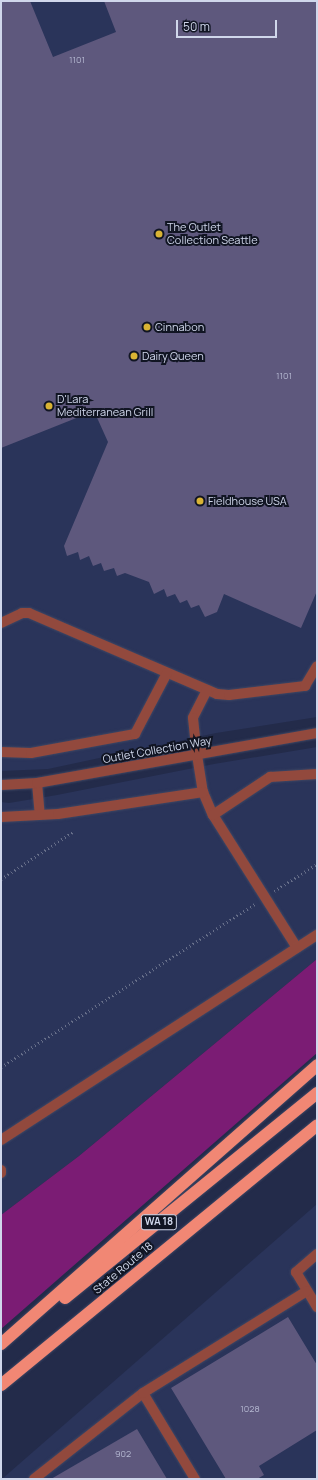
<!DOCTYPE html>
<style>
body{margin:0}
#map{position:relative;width:318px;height:1480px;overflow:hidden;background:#232b4a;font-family:Manrope,sans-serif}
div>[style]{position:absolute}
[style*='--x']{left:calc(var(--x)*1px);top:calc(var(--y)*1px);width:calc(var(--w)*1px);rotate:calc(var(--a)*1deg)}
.built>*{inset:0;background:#2a345a}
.green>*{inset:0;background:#7b1c74}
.building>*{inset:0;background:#5e587d}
.path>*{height:2.5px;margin-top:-1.25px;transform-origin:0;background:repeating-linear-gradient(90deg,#666e89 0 1px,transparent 0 4px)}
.roads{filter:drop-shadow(0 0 1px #3f4764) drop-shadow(0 0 1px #3f4764)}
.minor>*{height:10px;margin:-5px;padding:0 5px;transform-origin:5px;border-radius:5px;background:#92493d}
.highway>*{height:12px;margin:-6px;padding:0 6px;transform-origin:6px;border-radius:6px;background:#f18774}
.dots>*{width:11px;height:11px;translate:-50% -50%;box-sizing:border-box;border:2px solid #111523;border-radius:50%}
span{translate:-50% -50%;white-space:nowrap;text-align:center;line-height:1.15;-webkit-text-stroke:4px #111523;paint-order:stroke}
.number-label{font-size:9px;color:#b4b7d0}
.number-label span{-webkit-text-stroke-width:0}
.shield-label span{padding:1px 3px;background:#111523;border:1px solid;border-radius:3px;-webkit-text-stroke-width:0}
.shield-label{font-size:10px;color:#d0d7eb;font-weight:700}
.poi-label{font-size:11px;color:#d0d7eb}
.left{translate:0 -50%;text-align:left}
.street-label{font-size:11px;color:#d0d7eb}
.frame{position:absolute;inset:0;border:2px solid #d0d7eb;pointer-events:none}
.scale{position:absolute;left:176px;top:20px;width:101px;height:18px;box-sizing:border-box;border:2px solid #d0d7eb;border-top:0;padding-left:5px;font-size:12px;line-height:14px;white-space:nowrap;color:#d0d7eb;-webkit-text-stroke:3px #111523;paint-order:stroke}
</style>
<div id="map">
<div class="built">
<i style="clip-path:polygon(1px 1px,317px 1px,317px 717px,216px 733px,48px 769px,1px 771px)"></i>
<i style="clip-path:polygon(317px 747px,317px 959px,79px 1156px,1px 1215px,1px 802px,9px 803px,57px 795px,214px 764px)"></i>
<i style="clip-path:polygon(317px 1204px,317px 1479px,2px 1479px)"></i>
</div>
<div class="green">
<i style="clip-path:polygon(317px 959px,317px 1053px,1px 1329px,1px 1215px,79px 1156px)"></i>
</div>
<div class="building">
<i style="clip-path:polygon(1px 1px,30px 1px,53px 57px,116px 32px,104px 1px,317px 1px,317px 591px,301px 628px,224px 594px,217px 612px,205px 617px,199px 605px,191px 608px,187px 600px,180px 603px,175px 594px,167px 597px,164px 589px,154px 594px,149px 582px,125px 573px,117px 576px,114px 568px,104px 571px,101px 563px,93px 566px,89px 556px,80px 560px,78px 552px,67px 556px,64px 546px,108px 442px,94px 411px,1px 448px)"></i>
<i style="clip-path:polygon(288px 1317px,317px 1365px,317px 1430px,259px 1466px,264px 1475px,257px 1479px,226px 1479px,171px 1388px)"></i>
<i style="clip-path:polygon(137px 1429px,167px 1479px,51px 1479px)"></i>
</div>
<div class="path">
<i style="--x:1;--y:879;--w:87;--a:-33.3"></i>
<i style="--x:274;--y:891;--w:51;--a:-32.1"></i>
<i style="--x:1;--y:1067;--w:303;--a:-32.7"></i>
</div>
<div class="roads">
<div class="minor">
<i style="--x:1;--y:623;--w:23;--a:-25"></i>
<i style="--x:22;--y:613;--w:7;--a:0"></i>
<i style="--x:29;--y:613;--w:205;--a:23.3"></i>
<i style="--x:217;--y:694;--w:12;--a:5"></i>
<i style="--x:229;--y:695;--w:77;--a:-6.8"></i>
<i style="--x:305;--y:686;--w:23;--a:-59"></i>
<i style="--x:207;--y:690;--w:31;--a:117"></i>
<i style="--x:193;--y:718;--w:37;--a:84"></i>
<i style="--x:197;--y:755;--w:37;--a:81"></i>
<i style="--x:203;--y:792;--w:25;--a:67"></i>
<i style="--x:213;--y:815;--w:157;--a:57.7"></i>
<i style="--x:1;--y:752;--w:30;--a:2"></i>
<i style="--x:31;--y:753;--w:106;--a:-10.4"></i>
<i style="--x:135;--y:734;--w:69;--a:-62.3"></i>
<i style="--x:37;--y:783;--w:32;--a:85"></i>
<i style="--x:1;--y:785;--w:36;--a:-3"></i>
<i style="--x:37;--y:783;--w:284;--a:-10.1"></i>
<i style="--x:213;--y:815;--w:69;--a:-33.7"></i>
<i style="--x:270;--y:777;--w:47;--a:-3.7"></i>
<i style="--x:1;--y:817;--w:57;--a:-3"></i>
<i style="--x:58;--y:814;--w:147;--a:-8.6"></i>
<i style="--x:1;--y:1140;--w:377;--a:-33"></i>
<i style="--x:1;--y:1170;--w:3;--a:90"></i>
<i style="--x:317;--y:1254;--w:28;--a:139"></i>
<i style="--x:296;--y:1272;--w:41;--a:59"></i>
<i style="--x:34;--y:1479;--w:139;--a:-38.3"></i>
<i style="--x:195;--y:1479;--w:100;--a:-121.2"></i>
<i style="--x:143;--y:1393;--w:193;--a:-31.9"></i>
</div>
<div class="highway">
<i style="--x:65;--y:1298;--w:325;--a:-39.1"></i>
<i style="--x:1;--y:1344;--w:422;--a:-41.4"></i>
<i style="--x:1;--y:1385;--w:409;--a:-39.4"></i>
</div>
</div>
<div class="dots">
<i style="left:159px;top:234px;background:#d9b334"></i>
<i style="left:147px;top:327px;background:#d9b334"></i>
<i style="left:134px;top:356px;background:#d9b334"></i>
<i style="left:49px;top:406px;background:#d9b334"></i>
<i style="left:200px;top:501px;background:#d9b334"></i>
</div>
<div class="number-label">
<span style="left:77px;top:60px">1101</span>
<span style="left:284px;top:376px">1101</span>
<span style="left:250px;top:1409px">1028</span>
<span style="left:123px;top:1454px">902</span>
</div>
<div class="shield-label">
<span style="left:159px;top:1222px">WA 18</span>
</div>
<div class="poi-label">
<span class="left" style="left:167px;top:234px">The Outlet<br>Collection Seattle</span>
<span class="left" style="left:155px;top:327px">Cinnabon</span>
<span class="left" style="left:142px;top:356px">Dairy Queen</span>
<span class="left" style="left:57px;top:406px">D'Lara<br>Mediterranean Grill</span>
<span class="left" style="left:208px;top:501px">Fieldhouse USA</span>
</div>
<div class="street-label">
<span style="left:157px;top:750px;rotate:-10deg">Outlet Collection Way</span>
<span style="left:123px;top:1268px;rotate:-40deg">State Route 18</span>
</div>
<div class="frame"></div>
<div class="scale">50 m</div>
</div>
